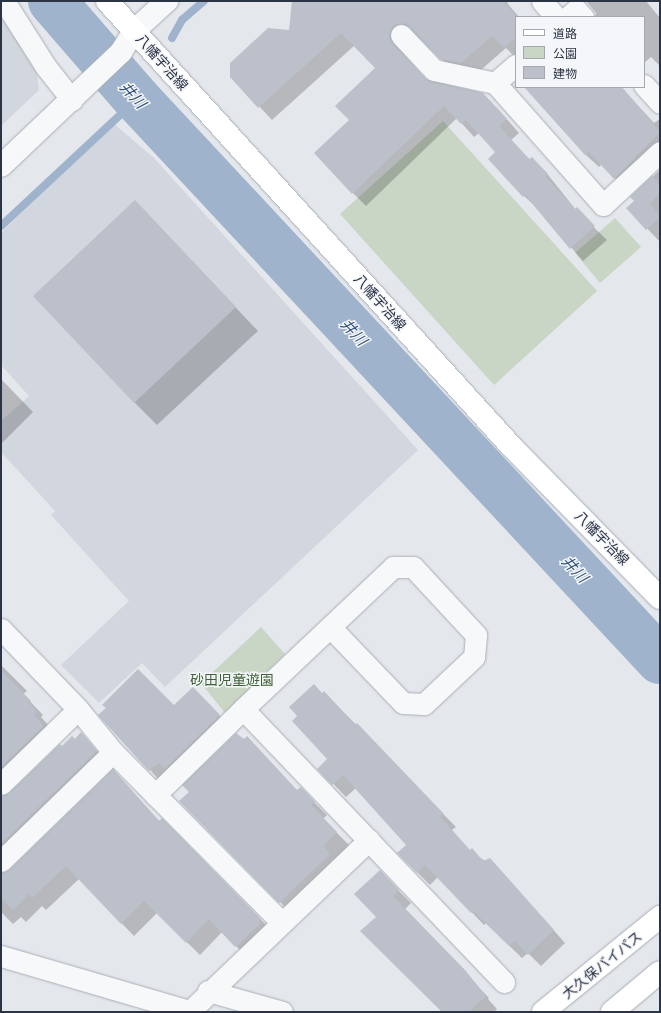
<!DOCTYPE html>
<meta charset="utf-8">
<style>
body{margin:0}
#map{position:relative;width:661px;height:1013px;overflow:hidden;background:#e4e7ec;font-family:Arial,"Noto Sans JP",sans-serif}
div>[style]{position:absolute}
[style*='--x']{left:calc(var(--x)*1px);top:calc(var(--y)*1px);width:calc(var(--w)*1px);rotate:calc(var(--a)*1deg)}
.built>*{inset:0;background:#d2d6de}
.green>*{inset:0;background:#c9d6c5}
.shadow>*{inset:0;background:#0003}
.stream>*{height:8px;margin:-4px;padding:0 4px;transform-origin:4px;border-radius:4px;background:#9fb4cc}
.river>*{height:48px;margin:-24px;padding:0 24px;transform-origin:24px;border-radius:24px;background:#9fb4cc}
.building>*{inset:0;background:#bbc0ca}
.roads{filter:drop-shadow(0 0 1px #a9aeb7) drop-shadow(0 0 1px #a9aeb7)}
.minor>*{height:21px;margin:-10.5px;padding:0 10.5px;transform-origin:10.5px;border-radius:10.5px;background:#f7f8fa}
.tertiary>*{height:22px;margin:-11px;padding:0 11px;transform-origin:11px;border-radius:11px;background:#f7f8fa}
.primary>*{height:22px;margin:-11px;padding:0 11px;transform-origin:11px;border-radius:11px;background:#fff}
.trunk>*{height:22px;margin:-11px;padding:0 11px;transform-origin:11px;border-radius:11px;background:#fff}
span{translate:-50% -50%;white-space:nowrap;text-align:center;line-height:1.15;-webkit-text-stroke:3px #f4f6f9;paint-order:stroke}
.street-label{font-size:14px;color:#2b3445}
.park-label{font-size:14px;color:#3f6138}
.water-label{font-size:15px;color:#34527a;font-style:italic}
.frame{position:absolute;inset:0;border:2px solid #2b3445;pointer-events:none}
.legend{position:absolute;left:515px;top:16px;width:130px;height:72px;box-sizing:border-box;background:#f4f6f9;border:1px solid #a4a8b1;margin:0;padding:5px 7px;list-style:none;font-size:12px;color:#2b3445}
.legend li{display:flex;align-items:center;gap:8px;height:20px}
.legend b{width:20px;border:1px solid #a4a8b1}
</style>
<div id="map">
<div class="built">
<i style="clip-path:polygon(1px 15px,37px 74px,39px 90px,1px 126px)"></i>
<i style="clip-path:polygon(113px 123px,154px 158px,418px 450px,165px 687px,142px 663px,99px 703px,61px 665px,129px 601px,51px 515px,55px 511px,1px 452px,1px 421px,29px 396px,1px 365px,1px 233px)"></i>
</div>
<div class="green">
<i style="clip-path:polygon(443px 121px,597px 291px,494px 385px,340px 214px)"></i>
<i style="clip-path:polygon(615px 218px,641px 247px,600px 283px,575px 253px)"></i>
<i style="clip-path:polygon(261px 627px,285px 654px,225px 713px,201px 683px)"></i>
</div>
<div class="shadow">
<i style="clip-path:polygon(293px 1px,509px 1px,507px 3px,519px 17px,516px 17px,516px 58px,506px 48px,474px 76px,454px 72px,422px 39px,412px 36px,402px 45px,405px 57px,426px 80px,496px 107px,519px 133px,511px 140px,530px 160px,545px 171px,576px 210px,607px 240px,583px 261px,537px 208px,524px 196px,496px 152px,479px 133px,474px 137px,457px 118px,366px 206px,353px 193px,350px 120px,377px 69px,355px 45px,272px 120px,231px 76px,290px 31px)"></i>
<i style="clip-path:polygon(586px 1px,646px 1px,660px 18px,660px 66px,651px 57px,644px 63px,644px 17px,595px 17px,596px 13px)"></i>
<i style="clip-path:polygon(532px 87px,621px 87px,654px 123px,660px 119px,660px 160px,627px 191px,602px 164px,599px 167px,586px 155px,528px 90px)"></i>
<i style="clip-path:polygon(660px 170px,660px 242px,628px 208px,635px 201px,631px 197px)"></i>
<i style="clip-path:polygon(135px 201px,258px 331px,157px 425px,134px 402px)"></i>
<i style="clip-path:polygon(1px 379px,33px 412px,1px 444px)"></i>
<i style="clip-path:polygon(1px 665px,27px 691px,23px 694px,43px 715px,41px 717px,49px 726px,2px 796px,10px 793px,81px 734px,109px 764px,5px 865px,2px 874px,10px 870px,113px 770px,160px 822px,162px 820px,273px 932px,249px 959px,222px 932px,200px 955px,157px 913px,134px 936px,79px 879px,46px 910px,42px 906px,26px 922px,21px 917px,13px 924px,1px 912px)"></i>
<i style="clip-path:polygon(324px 692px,456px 827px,452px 830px,470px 851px,502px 872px,565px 943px,541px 966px,528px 953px,522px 958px,486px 923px,484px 925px,438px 877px,430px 885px,417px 872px,407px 845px,356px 788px,346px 797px,319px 769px,328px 759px)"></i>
<i style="clip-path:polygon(206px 701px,231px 728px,162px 783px,100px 715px,107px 708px,174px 706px)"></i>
<i style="clip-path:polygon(298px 791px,313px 801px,327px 815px,323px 819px,349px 845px,292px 914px,180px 801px)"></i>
<i style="clip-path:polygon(392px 884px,411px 903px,405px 909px,489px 998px,488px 999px,497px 1009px,494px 1012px,442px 1012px,377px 917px)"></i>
</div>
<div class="stream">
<i style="--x:172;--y:38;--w:21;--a:-61"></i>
<i style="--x:182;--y:20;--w:29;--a:-41"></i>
<i style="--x:1;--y:226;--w:186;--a:-43"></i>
<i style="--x:137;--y:99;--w:21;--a:-61"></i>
</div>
<div class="river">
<i style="--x:52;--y:1;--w:130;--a:49.1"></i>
<i style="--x:137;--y:99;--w:767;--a:47.01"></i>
</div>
<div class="building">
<i style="clip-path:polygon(292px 1px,503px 1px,516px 16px,516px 37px,504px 48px,492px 36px,461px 63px,440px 59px,405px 24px,393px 27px,389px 38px,426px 79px,483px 93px,507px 119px,499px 126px,529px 159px,532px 157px,548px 174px,545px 176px,575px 209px,577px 207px,595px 226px,570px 249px,525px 195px,523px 197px,488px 159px,495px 152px,466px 120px,461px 124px,444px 106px,352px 194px,314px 153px,349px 120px,335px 106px,375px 68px,341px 33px,258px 108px,230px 77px,230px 63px,268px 28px,289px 30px)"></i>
<i style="clip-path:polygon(524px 87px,622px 87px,660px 132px,614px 179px,589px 152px,585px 155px)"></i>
<i style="clip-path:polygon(652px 176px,660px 186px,660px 194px,650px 203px,660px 217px,646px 230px,626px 208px,634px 201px,630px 197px)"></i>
<i style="clip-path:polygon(135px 200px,236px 307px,134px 403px,33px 296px)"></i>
<i style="clip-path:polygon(138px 669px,174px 705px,193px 687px,220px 715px,165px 769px,159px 763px,149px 771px,98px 715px,106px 708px,102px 705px)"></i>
<i style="clip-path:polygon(1px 670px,31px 701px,29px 703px,37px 712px,34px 715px,44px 726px,1px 767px)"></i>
<i style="clip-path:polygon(314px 684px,322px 693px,324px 691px,355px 725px,357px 723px,444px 814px,440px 817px,470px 850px,472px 848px,483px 861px,490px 858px,554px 930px,528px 955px,515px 941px,509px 946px,473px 911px,471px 913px,425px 865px,417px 873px,397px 853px,406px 845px,343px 775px,332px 785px,317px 769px,327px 759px,292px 721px,297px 716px,289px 707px)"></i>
<i style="clip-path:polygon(81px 732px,97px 751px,1px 844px,1px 796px,9px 793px,60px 744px,62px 746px,72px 736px,75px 739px)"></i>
<i style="clip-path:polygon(236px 733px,244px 739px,247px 736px,297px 790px,301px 787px,315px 802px,311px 805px,337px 832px,323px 846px,330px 854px,279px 903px,179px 801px,189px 792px,182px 785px)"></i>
<i style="clip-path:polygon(113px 769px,159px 821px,162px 818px,261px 919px,259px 921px,261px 923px,235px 947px,209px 919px,186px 943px,144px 901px,121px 924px,66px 866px,32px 898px,29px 894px,13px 910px,1px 898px,1px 873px,9px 870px)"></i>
<i style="clip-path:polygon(380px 870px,399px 890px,393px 896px,465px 970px,486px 996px,469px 1012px,442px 1012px,360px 931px,376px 917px,354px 894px)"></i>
</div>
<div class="roads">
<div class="minor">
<i style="--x:4;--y:1;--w:78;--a:57.5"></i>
<i style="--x:46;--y:67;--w:42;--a:51.8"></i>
<i style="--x:542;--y:1;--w:21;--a:49"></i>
<i style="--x:568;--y:17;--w:11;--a:-41"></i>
<i style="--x:576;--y:10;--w:10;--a:45"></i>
<i style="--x:401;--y:35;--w:48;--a:46.7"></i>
<i style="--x:434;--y:70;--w:62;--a:12"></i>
<i style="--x:495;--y:83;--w:163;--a:48.5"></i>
<i style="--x:603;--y:205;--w:78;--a:-42.9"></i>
<i style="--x:495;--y:83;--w:28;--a:-41"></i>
<i style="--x:644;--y:85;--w:24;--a:48"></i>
<i style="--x:1;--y:629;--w:111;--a:46.1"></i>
<i style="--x:78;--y:709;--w:55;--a:50.9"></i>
<i style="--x:113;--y:752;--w:240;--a:45.3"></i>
<i style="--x:243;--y:709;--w:378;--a:46.3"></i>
<i style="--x:1;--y:784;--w:107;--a:-44.2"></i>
<i style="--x:155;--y:795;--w:123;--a:-44.3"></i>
<i style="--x:243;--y:709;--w:207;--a:-43.4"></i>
<i style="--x:393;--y:567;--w:20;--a:0"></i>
<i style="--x:413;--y:567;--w:93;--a:47.2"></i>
<i style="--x:476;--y:635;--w:22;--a:95"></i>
<i style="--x:474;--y:657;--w:69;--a:136.8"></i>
<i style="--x:424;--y:704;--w:21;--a:-177"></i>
<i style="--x:403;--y:703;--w:105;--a:-133.8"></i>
<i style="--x:1;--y:861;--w:156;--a:-44.2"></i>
<i style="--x:1;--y:956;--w:199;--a:16.3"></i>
<i style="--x:208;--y:991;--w:77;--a:15.8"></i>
<i style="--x:189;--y:1012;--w:249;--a:-43.7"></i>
</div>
<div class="tertiary">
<i style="--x:1;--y:166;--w:166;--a:-43.5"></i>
<i style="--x:121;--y:52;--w:25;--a:-58"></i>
<i style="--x:134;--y:31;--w:45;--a:-42.3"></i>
</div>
<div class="primary">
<i style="--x:107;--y:1;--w:600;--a:47.77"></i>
<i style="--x:510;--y:445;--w:214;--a:45.6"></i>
</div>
<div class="trunk">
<i style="--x:543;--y:1012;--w:151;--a:-39.1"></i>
<i style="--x:612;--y:1012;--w:62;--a:-39.8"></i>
</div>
</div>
<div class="street-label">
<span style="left:162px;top:62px;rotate:48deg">八幡宇治線</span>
<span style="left:380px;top:302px;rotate:48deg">八幡宇治線</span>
<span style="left:602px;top:538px;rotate:45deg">八幡宇治線</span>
<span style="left:602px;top:965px;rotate:-39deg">大久保バイパス</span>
</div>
<div class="park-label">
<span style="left:232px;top:680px">砂田児童遊園</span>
</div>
<div class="water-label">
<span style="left:133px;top:95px;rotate:48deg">井川</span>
<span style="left:354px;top:332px;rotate:47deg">井川</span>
<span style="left:575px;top:569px;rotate:47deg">井川</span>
</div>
<div class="frame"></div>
<ul class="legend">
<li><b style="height:5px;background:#fff"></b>道路</li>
<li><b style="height:11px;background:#c9d6c5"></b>公園</li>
<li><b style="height:11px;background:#bbc0ca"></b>建物</li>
</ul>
</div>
